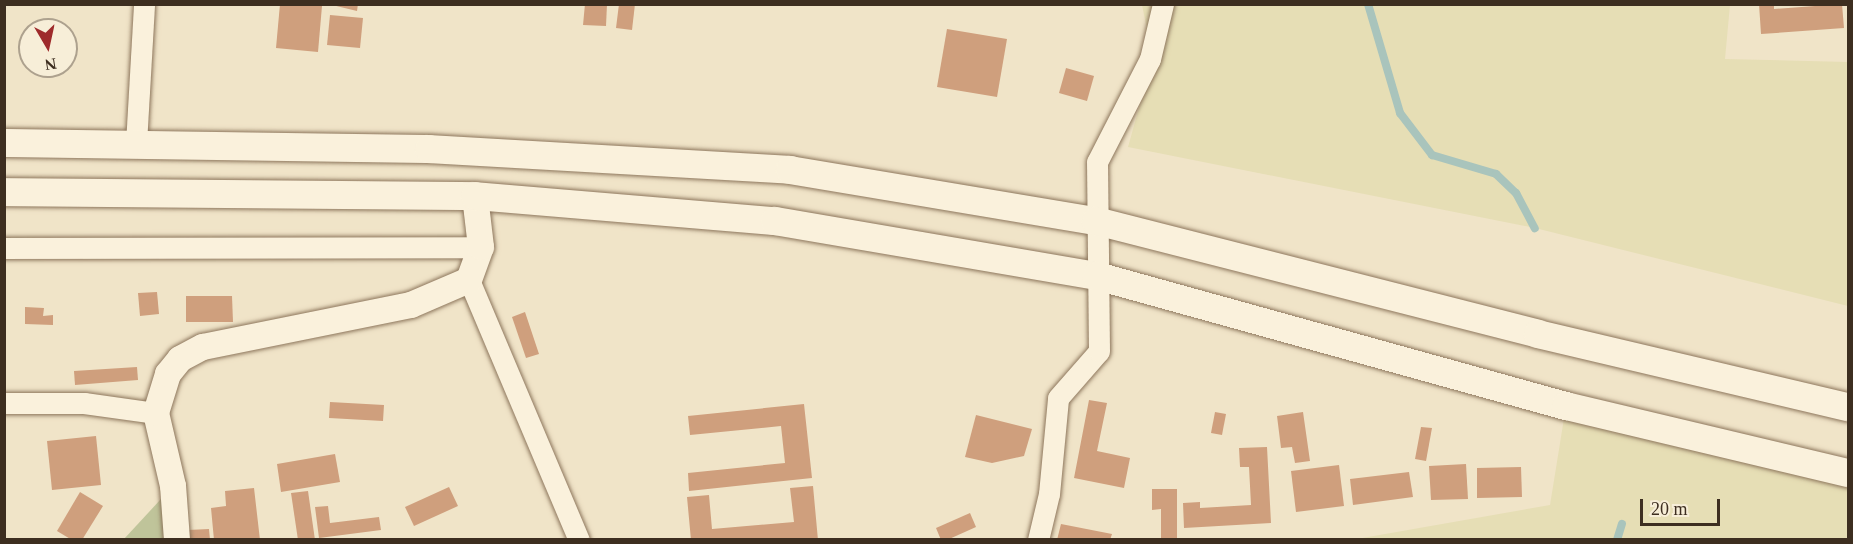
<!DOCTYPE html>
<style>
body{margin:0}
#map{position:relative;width:1853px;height:544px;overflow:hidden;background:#f0e4c8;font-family:Georgia,serif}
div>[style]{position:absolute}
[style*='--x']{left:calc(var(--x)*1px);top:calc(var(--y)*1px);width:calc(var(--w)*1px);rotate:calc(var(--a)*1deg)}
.farmland>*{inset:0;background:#e6deb5}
.cemetery>*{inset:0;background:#bfc49a}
.stream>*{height:8px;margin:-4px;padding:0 4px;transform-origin:4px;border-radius:4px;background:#a9c4bc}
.building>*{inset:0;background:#cf9f7d}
.roads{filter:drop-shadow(0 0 2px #8d765c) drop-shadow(0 0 2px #8d765c)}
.minor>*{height:21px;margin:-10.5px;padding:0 10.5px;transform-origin:10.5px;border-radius:10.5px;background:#faf1dc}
.tertiary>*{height:26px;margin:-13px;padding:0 13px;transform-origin:13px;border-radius:13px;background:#faf1dc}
.secondary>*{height:28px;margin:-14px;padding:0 14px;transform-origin:14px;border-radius:14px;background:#faf1dc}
span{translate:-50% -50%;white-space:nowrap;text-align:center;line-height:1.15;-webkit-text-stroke:4.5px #f7eed8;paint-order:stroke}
.frame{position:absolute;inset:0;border:6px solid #3d2e20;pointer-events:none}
.north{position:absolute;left:18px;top:18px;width:60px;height:60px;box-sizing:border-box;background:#f7eed8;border:2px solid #ada18e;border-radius:50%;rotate:171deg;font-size:16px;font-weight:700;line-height:24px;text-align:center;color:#3d2e20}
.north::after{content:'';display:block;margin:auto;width:21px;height:27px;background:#9e2a2b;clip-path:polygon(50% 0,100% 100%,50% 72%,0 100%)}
.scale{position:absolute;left:1640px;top:499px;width:80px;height:27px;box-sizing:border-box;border:3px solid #3d2e20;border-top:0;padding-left:8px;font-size:18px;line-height:21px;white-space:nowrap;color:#3d2e20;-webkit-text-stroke:4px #f7eed8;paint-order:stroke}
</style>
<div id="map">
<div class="farmland">
<i style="clip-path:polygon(1142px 5px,1730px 5px,1725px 59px,1848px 62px,1848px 306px,1535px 228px,1128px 147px,1153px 58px)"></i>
<i style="clip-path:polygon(1566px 406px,1848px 473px,1848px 539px,1351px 540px,1550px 505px)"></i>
</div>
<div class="cemetery">
<i style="clip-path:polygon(173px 486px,177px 539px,124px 539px)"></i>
</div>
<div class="stream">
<i style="--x:1368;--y:4;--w:114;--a:73.6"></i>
<i style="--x:1400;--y:113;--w:53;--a:52.7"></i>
<i style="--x:1432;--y:155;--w:67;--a:16.5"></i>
<i style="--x:1496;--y:174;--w:28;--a:44"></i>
<i style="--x:1516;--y:193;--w:40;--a:62"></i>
<i style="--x:1617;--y:540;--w:17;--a:-73"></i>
</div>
<div class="building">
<i style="clip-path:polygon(280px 4px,322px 6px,318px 52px,276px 48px)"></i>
<i style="clip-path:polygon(328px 4px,358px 4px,357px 11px)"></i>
<i style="clip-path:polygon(585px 4px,607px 4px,606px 26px,583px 25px)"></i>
<i style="clip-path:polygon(619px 4px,635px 4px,632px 30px,616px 28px)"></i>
<i style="clip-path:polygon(1759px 4px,1774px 4px,1774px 9px,1842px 4px,1844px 28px,1761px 34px)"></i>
<i style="clip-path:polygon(330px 15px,363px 18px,360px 48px,327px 45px)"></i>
<i style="clip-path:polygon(947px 29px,1007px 39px,997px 97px,937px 87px)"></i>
<i style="clip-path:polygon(1066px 68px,1094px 76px,1087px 101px,1059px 93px)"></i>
<i style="clip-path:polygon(157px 292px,159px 314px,140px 316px,138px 293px)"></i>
<i style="clip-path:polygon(186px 296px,232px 296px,233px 322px,186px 322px)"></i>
<i style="clip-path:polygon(25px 307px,44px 308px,43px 316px,53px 315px,53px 325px,25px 324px)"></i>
<i style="clip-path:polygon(525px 312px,539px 354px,526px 358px,512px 317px)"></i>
<i style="clip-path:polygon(137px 367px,138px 380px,75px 385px,74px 371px)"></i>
<i style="clip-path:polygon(1089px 400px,1107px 403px,1097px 451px,1130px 458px,1124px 488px,1074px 478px)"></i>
<i style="clip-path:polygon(330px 402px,384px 405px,383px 421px,329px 418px)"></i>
<i style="clip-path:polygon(804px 404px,812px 478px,689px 491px,688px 473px,785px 463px,781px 426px,690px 435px,688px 416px)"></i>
<i style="clip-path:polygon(1215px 412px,1226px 414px,1222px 435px,1211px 433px)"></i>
<i style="clip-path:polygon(1303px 412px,1310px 461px,1295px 463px,1292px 447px,1281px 448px,1277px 416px)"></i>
<i style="clip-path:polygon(976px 415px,1032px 429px,1024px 456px,992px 463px,965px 457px)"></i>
<i style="clip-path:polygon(1421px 427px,1432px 428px,1426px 461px,1415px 459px)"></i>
<i style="clip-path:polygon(96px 436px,101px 485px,52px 490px,47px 441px)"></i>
<i style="clip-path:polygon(1267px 447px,1271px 523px,1184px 528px,1183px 503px,1200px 502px,1200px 508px,1251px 505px,1249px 467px,1240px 467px,1239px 448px)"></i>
<i style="clip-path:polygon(335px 454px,340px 482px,281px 492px,277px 464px)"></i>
<i style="clip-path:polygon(1466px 464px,1468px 499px,1431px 500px,1429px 466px)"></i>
<i style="clip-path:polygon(1339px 465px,1344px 506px,1296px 512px,1291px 471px)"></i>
<i style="clip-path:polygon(1521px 467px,1522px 497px,1477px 498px,1477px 468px)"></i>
<i style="clip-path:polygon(1409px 472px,1413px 497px,1353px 505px,1350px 479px)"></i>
<i style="clip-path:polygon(813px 486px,818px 540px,691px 540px,687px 497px,709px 495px,712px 529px,794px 522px,790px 488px)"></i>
<i style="clip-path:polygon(449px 487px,458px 506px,414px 526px,405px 507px)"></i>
<i style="clip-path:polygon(254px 488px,260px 540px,214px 540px,211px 508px,226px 506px,225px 491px)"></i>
<i style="clip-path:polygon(1152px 489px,1177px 489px,1177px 540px,1161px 540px,1161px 509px,1152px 510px)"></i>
<i style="clip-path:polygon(308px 491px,315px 540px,298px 540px,291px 493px)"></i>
<i style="clip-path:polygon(80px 492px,103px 506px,82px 540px,72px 540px,57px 531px)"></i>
<i style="clip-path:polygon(328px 506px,330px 523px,379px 517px,381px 530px,319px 538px,315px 507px)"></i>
<i style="clip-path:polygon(970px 513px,976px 527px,947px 540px,941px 540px,936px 528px)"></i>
<i style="clip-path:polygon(1061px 524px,1112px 534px,1110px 540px,1057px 540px)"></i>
<i style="clip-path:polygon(209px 529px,210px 540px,188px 540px,188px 530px)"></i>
</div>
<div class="roads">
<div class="minor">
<i style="--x:136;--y:144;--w:140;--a:-86.7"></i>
<i style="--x:4;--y:248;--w:477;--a:-0.1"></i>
<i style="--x:469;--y:280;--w:282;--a:67.1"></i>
<i style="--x:4;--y:403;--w:80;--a:0"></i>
<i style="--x:84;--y:403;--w:73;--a:7.9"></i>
<i style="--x:1038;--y:540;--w:47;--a:-76.6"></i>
<i style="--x:1049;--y:494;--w:96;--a:-84.6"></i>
<i style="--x:1058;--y:398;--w:62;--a:-48.9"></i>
<i style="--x:1099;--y:351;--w:189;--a:-90.6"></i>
<i style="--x:1097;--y:162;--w:116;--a:-62.8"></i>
<i style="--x:1150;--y:59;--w:57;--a:-76.7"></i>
</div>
<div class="tertiary">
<i style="--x:177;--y:540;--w:54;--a:-94.2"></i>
<i style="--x:173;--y:486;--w:75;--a:-103.1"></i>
<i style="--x:156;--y:413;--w:41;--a:-72.9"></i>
<i style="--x:168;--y:374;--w:19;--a:-51"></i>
<i style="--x:180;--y:359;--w:26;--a:-28"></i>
<i style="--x:203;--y:347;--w:212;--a:-11.4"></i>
<i style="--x:411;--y:305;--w:63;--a:-23.3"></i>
<i style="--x:469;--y:280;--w:35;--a:-70"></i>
<i style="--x:481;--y:247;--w:51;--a:-96.7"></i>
</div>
<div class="secondary">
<i style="--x:4;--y:143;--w:425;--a:0.8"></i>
<i style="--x:429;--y:149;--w:362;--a:3.3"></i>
<i style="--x:790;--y:170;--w:310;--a:9.5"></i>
<i style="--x:1096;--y:221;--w:456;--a:14.3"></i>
<i style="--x:1538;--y:334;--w:318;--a:13.3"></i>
<i style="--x:4;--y:192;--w:471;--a:0.5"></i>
<i style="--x:475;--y:196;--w:301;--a:4.8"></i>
<i style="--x:775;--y:221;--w:327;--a:9.7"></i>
<i style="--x:1097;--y:276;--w:487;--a:15.5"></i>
<i style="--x:1566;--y:406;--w:290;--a:13.4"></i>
</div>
</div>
<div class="frame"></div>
<div class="north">N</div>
<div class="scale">20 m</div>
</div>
